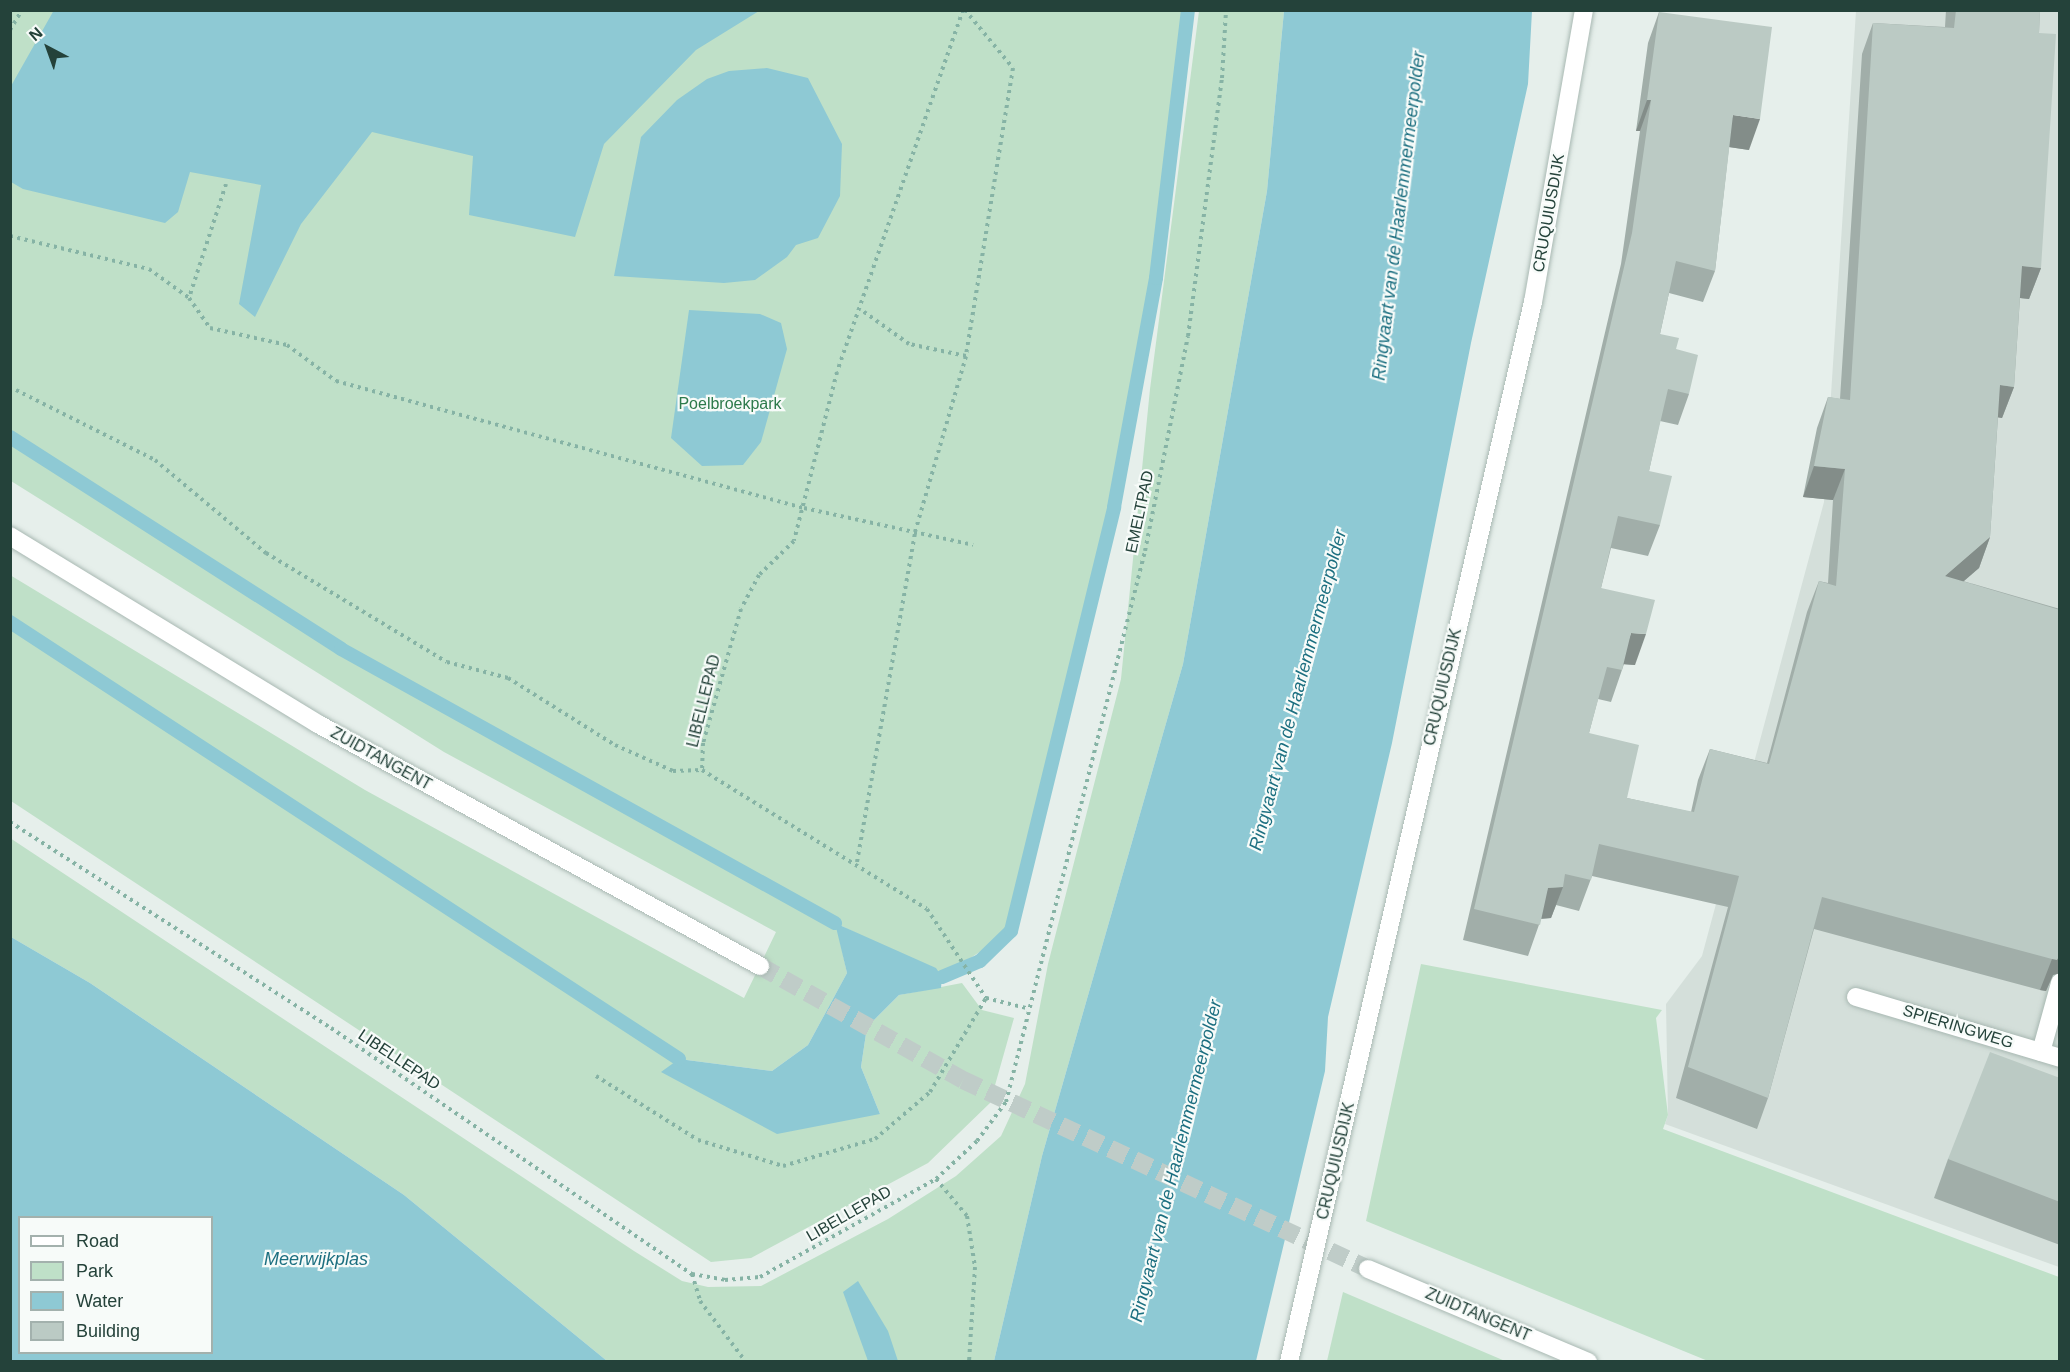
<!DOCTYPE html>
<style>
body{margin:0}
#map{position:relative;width:2070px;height:1372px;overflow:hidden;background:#e6efeb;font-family:Helvetica,sans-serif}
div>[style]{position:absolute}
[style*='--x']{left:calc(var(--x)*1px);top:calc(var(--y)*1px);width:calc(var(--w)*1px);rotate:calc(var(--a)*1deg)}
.built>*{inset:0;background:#d4dfda}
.green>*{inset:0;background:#bfe0c8}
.water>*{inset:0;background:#8ec9d4}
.stream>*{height:14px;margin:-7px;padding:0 7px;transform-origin:7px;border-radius:7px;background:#8ec9d4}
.minor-tunnel>*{height:18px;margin-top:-9px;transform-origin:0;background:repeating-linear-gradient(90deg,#bfccc8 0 18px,transparent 0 27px)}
.path>*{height:4px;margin-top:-2px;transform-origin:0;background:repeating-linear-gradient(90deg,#86b3a5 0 3px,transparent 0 7.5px)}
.roads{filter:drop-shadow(0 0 2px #a8b8b2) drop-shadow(0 0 2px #a8b8b2)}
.minor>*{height:18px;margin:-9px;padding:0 9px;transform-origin:9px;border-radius:9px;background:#fff}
.wall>*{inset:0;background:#a1aea9}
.shaded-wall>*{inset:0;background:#838d89}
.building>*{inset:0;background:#bbcac4}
span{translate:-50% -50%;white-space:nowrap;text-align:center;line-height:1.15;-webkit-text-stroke:4.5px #f7fbf9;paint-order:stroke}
.street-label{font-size:16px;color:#24423a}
.park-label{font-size:16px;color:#2d7a4b}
.water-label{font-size:18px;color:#1c6f80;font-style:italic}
.frame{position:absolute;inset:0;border:12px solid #24423a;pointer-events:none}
.legend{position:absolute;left:18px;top:1216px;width:195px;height:138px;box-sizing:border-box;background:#f7fbf9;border:2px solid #a3b1ad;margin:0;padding:8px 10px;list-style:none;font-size:18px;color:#24423a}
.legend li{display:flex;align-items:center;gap:12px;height:30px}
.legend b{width:30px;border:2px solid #a3b1ad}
.north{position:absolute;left:18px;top:18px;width:60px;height:60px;-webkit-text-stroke:4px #f7fbf9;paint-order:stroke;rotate:319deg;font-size:16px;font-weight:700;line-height:24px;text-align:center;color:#24423a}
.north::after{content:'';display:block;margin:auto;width:21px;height:27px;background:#24423a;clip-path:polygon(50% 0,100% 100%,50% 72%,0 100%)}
</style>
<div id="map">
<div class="built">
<i style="clip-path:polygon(1856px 11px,2059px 11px,2059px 1267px,1665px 1124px,1668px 1115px,1666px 1004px,1702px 956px,1824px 502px)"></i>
</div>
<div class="green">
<i style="clip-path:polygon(11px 11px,1188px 11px,1156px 278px,1115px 507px,1011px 931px,942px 977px,836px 923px,847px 973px,808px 1045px,772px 1071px,679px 1059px,880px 1114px,861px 1067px,867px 1027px,899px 995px,962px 983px,982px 1010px,1014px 1018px,990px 1103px,928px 1163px,751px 1258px,711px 1262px,11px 801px,10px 575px,365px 790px,744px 998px,776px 932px,444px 752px,11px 481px)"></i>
<i style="clip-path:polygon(1199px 11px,1284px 11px,1267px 191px,1183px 664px,1042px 1156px,994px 1361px,607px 1361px,404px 1195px,90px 983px,11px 937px,10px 838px,634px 1251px,682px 1281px,708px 1287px,761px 1286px,888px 1219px,956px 1176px,1001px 1136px,1025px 1084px,1048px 964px,1121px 679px,1150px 389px)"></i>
<i style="clip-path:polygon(1421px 964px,1662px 1010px,1656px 1018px,1668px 1115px,1663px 1129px,2059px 1277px,2059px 1361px,1708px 1361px,1366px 1221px)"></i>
<i style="clip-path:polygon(1343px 1292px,1505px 1361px,1327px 1361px)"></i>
</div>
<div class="water">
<i style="clip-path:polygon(54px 10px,759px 10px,759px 11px,696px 50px,604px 144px,575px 237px,469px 215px,473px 156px,372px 132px,301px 224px,255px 317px,239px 304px,261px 185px,190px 172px,178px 212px,165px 223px,23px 189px,11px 182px,11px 86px)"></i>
<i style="clip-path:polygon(1284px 11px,1532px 11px,1528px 84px,1471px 343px,1392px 743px,1328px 1017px,1325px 1071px,1256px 1361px,994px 1361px,1042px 1156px,1183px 664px,1267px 191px)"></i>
<i style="clip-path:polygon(767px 68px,808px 78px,842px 144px,840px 196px,818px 238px,796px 245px,787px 257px,755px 280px,724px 283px,614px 276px,641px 137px,677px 100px,707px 79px,729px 71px)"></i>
<i style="clip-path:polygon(689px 310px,760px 314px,781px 323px,787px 349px,761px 442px,743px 465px,702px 466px,671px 438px)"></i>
<i style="clip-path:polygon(835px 923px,936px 968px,942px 977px,941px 988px,899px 995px,867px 1027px,861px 1067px,880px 1114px,777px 1134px,661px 1072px,679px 1059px,772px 1071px,808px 1045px,847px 973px)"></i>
<i style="clip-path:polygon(evenodd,11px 937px,90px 983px,404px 1195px,607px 1361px,11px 1361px,11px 937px,20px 1218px,212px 1218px,212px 1352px,20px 1352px,20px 1218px)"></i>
<i style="clip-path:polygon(858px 1281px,888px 1331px,898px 1361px,868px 1361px,843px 1292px)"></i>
</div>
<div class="stream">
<i style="--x:10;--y:437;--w:393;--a:32.6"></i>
<i style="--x:341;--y:649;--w:565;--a:29.02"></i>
<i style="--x:10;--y:622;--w:799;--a:33.15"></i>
<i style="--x:942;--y:977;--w:41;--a:-22.8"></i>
<i style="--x:980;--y:961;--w:43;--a:-44.1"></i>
<i style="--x:1011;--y:931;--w:436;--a:-76.3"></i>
<i style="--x:1114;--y:507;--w:233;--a:-79.6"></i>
<i style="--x:1156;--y:278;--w:270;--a:-83.2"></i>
</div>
<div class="minor-tunnel">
<i style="--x:760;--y:966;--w:233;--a:29.3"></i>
<i style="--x:963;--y:1080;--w:447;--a:25"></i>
</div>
<div class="path">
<i style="--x:963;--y:10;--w:383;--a:109.2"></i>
<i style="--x:837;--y:372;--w:174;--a:104.3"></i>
<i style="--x:794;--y:541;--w:49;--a:135.8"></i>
<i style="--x:759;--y:575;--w:38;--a:118"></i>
<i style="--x:741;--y:609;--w:139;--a:105.8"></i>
<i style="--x:703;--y:743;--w:27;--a:92"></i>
<i style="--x:702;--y:770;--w:264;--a:31.7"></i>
<i style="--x:927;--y:909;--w:107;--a:56.5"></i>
<i style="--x:986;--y:998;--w:41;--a:14"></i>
<i style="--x:965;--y:10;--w:75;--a:50.4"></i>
<i style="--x:1013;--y:68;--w:292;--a:99.3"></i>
<i style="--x:10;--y:30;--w:23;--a:-59"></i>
<i style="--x:226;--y:184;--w:120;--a:108"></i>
<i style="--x:189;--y:298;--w:37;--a:55"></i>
<i style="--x:210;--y:328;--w:79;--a:12.4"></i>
<i style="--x:287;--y:345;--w:61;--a:36.3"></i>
<i style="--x:336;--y:381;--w:485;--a:15.2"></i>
<i style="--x:804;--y:508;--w:173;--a:12.3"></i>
<i style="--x:10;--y:236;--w:143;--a:13.4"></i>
<i style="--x:149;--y:269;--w:49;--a:35.9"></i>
<i style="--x:16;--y:390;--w:156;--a:26.7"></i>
<i style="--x:155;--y:460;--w:145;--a:40"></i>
<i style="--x:266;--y:553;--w:211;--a:31.1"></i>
<i style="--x:447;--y:662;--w:63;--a:14.7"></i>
<i style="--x:508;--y:678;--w:126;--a:32.1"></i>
<i style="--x:615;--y:745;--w:64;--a:24.1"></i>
<i style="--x:673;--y:771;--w:29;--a:-2"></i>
<i style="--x:10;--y:822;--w:381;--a:32.7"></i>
<i style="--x:331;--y:1028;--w:437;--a:34.3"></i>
<i style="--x:692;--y:1274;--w:34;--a:10"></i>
<i style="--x:725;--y:1280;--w:35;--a:-5"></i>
<i style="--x:760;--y:1277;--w:201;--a:-29.1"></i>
<i style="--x:936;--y:1179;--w:56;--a:-42.8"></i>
<i style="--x:977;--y:1141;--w:49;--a:-53.4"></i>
<i style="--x:1006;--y:1102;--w:568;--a:-75.84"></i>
<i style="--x:1145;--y:551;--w:219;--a:-78.7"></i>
<i style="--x:1188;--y:336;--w:260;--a:-82.5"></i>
<i style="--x:1222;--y:78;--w:68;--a:-86.6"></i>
<i style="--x:857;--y:862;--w:335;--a:-80"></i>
<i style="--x:915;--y:532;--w:183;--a:-73.8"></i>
<i style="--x:966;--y:356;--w:58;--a:-168.1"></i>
<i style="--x:909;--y:344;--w:60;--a:-144.5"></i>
<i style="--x:596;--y:1076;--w:120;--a:32.1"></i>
<i style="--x:698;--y:1140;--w:89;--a:17"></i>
<i style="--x:783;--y:1166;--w:96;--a:-16.4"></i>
<i style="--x:875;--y:1139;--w:72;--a:-40.5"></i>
<i style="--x:930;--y:1092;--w:109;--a:-59.2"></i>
<i style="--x:936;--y:1179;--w:48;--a:50"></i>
<i style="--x:967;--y:1216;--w:52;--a:81.1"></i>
<i style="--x:975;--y:1267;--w:95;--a:93.6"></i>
<i style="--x:692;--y:1274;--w:28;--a:73"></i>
<i style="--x:700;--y:1301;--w:76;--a:53"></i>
</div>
<div class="roads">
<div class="minor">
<i style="--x:10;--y:536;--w:361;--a:31.4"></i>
<i style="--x:318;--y:724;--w:504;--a:28.7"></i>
<i style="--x:1856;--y:997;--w:213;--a:16.6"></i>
<i style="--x:2041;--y:1052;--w:72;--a:-74.6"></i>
<i style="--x:1368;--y:1269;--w:239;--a:22.9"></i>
<i style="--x:1289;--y:1362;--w:1088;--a:-77.04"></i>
<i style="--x:1533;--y:302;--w:296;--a:-80.1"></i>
</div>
</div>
<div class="wall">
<i style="clip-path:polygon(1946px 10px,2040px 10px,2039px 33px,2041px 268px,2029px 299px,2020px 298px,2014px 387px,2002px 418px,1998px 417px,1990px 537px,1979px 568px,1963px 581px,2060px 609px,2060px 973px,2053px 975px,2046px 991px,2040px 990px,1814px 929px,1768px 1098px,1757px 1129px,1676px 1098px,1728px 907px,1592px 876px,1579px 911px,1556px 905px,1551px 918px,1541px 919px,1528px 956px,1463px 940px,1621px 264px,1640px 131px,1636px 131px,1648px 43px,1659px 12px,1749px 150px,1729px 147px,1715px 271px,1703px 302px,1669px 293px,1660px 334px,1676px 349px,1689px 394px,1678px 425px,1660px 421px,1649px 471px,1660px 525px,1648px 556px,1611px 548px,1601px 588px,1635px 665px,1624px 664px,1611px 702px,1598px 699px,1589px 733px,1627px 798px,1691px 812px,1698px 780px,1710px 749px,1767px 763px,1807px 612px,1819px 581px,1828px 583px,1833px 500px,1803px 497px,1817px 428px,1828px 397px,1840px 399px,1862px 54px,1873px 23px,1945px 27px)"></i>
<i style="clip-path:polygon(2060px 1078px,2060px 1245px,1934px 1198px,1948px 1159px)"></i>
</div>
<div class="shaded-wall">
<i style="clip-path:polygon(1647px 100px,1651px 100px,1640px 131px,1636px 131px)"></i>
<i style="clip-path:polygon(1733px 115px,1760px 119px,1749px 150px,1722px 146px)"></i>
<i style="clip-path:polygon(2022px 266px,2041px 268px,2029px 299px,2011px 297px)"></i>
<i style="clip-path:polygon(2000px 385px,2014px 387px,2002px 418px,1988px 416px)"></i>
<i style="clip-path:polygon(1814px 466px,1845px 469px,1833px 500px,1803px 497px)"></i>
<i style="clip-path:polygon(1990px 537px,1979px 568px,1934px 607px,1945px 576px)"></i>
<i style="clip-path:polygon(1631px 633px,1646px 634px,1635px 665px,1620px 664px)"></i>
<i style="clip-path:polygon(1563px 887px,1551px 918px,1537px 919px,1548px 888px)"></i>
<i style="clip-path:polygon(2060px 955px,2060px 973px,2053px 975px,2046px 991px,2040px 990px,2052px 959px)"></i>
</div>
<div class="building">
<i style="clip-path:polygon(1956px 10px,2040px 10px,2039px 33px,2056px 34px,2041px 268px,2022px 266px,2014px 387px,2000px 385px,1990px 537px,1945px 576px,2060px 610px,2060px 955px,2057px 960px,2052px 959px,1822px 897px,1768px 1098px,1688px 1067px,1739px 876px,1599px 844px,1591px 880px,1565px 874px,1563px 887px,1548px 888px,1540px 925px,1474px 909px,1632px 233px,1651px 100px,1647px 100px,1659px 12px,1772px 27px,1760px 119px,1733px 115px,1715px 271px,1676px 261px,1660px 334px,1679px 338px,1676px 349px,1698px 355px,1689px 394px,1668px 389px,1649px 471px,1672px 476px,1660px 525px,1618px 516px,1601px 588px,1655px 600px,1646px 634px,1631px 633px,1622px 670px,1607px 667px,1589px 733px,1639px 745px,1627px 798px,1694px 812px,1710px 749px,1769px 764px,1819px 581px,1836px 586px,1845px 469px,1814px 466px,1828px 397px,1850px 400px,1873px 23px,1954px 28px)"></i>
<i style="clip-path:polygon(1990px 1052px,2060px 1078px,2060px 1202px,1948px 1159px)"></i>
</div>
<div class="street-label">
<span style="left:1549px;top:213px;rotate:-80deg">CRUQUIUSDIJK</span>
<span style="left:1140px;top:512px;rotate:-78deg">EMELTPAD</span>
<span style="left:1443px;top:687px;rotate:-77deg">CRUQUIUSDIJK</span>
<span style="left:704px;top:701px;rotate:-76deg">LIBELLEPAD</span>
<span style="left:381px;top:759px;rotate:29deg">ZUIDTANGENT</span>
<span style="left:1958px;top:1027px;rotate:17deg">SPIERINGWEG</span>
<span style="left:399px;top:1060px;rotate:34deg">LIBELLEPAD</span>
<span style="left:1336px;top:1161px;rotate:-77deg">CRUQUIUSDIJK</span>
<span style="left:849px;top:1214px;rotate:-30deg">LIBELLEPAD</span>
<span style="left:1478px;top:1315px;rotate:23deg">ZUIDTANGENT</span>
</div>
<div class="park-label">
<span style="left:730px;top:404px">Poelbroekpark</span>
</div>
<div class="water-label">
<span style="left:1399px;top:216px;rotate:-83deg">Ringvaart van de Haarlemmermeerpolder</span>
<span style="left:1298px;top:690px;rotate:-75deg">Ringvaart van de Haarlemmermeerpolder</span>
<span style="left:1176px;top:1161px;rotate:-76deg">Ringvaart van de Haarlemmermeerpolder</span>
<span style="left:316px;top:1259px">Meerwijkplas</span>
</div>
<div class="frame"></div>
<ul class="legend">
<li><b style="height:8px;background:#fff"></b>Road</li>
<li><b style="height:16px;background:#bfe0c8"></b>Park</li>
<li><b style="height:16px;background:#8ec9d4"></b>Water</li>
<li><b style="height:16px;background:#bbcac4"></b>Building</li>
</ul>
<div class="north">N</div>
</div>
